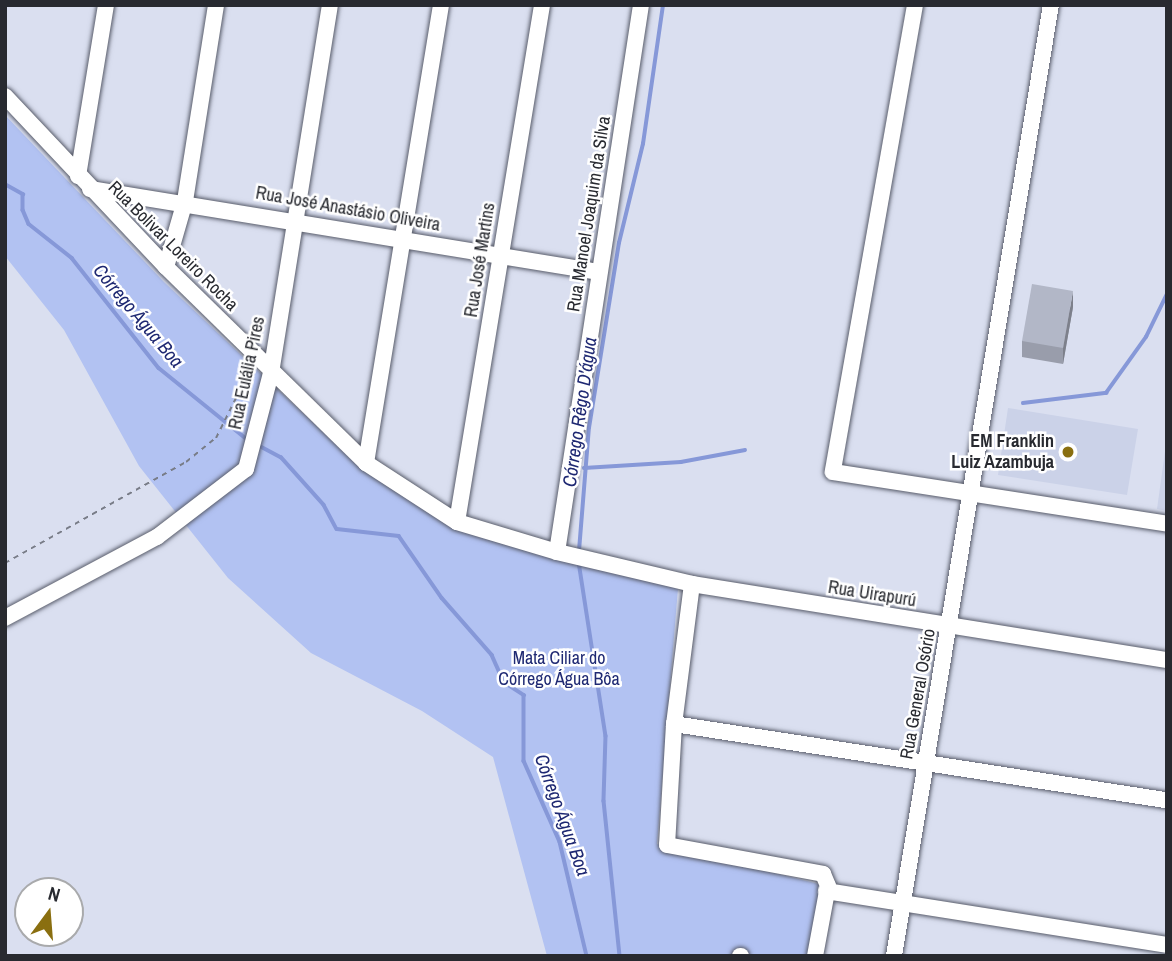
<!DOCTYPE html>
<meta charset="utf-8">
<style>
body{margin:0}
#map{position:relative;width:1172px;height:961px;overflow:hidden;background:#dadff0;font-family:"Archivo Narrow",sans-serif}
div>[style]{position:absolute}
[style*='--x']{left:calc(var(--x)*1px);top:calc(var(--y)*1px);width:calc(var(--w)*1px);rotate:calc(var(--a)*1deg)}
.built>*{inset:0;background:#cbd2e8}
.green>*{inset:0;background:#b2c2f2}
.stream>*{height:3.5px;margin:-1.75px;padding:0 1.75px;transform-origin:1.75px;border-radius:1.75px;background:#8698d8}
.path>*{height:2px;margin-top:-1px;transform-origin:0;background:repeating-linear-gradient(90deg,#787c87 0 5px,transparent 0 10px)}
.roads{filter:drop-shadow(0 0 2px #585c6a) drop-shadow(0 0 2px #585c6a)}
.minor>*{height:16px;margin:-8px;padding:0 8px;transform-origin:8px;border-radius:8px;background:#fff}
.wall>*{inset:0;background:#999dab}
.shaded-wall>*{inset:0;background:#7d808b}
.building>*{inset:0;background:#b2b7c7}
.dots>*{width:19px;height:19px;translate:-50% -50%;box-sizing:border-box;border:4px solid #fff;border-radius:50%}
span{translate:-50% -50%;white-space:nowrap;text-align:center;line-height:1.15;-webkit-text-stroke:5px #fff;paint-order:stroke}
.street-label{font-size:18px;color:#282a30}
.poi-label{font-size:18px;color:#282a30;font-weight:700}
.right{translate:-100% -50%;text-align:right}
.park-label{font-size:18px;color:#1f2973}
.water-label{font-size:19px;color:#1e2872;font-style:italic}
.frame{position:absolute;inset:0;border:7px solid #282a30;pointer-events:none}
.north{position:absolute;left:14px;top:877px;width:70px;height:70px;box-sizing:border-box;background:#fff;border:2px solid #a9aaac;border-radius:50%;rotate:16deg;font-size:19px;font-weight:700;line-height:28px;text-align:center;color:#282a30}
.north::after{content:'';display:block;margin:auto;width:24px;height:32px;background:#8a6f10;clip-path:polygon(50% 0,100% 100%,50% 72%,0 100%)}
</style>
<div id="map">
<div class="built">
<i style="clip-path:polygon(1008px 408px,1138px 429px,1127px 495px,998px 475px)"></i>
<i style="clip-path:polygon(1167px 437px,1167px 511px,1157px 509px)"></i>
</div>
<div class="green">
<i style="clip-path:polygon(5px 115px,164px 282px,363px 470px,457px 528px,678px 588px,657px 844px,823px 885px,809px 956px,547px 956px,493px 757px,422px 711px,311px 653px,228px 578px,139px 466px,64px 330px,5px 256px)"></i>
</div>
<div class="stream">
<i style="--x:5;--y:184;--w:21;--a:29"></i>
<i style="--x:23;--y:194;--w:16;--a:90"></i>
<i style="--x:23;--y:210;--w:15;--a:67"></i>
<i style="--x:29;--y:224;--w:55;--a:38.3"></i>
<i style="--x:72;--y:258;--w:140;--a:51.7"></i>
<i style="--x:159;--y:368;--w:114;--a:39"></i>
<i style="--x:1023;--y:403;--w:84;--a:-6.9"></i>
<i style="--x:1106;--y:393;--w:69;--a:-54.5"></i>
<i style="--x:1146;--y:337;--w:48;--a:-64"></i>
<i style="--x:258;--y:445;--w:26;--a:28"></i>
<i style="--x:281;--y:457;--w:64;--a:48.1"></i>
<i style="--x:324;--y:505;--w:27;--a:62"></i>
<i style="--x:337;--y:529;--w:62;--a:6.4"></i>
<i style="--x:399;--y:536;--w:75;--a:55.3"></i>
<i style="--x:442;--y:598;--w:76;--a:48.7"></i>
<i style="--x:492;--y:655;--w:30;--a:66"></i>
<i style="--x:504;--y:682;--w:24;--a:33"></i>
<i style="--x:524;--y:695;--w:66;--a:90"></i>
<i style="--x:524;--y:761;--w:89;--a:66"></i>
<i style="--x:560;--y:842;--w:117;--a:76.7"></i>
<i style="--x:584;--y:468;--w:97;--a:-3.5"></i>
<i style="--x:681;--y:462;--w:65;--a:-10.6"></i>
<i style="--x:579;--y:551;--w:123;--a:-85.4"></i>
<i style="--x:589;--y:428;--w:187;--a:-80.8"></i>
<i style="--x:619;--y:243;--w:102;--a:-76.4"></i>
<i style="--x:643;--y:144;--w:140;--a:-81.8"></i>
<i style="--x:579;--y:562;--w:176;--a:81.2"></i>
<i style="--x:606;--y:736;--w:65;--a:91.8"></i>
<i style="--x:604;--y:801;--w:156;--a:84.1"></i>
</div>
<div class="path">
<i style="--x:5;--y:563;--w:207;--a:-29.2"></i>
<i style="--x:186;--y:462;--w:38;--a:-39"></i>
<i style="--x:216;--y:438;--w:78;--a:-63.4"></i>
</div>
<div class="roads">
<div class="minor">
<i style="--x:915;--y:5;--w:474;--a:100"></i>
<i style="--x:833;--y:472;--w:338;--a:8.8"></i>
<i style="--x:5;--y:96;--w:235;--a:46.7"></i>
<i style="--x:166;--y:267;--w:280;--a:44.4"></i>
<i style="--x:366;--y:463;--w:108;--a:33"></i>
<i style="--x:457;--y:522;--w:104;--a:16.7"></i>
<i style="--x:557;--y:552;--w:139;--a:13.3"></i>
<i style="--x:692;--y:584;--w:481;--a:9.1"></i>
<i style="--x:78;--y:176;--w:173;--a:-80.7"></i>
<i style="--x:90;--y:189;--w:516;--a:9.26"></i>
<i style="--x:166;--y:267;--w:69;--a:-73.9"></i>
<i style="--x:185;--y:201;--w:198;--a:-81"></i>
<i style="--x:366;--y:463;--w:464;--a:-80.7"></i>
<i style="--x:457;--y:522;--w:524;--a:-80.66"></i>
<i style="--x:557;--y:552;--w:553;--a:-81.27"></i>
<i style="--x:692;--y:584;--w:141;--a:97.3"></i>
<i style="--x:674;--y:724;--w:121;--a:93.3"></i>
<i style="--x:667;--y:845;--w:159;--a:10.5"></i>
<i style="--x:823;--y:874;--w:13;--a:67"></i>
<i style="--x:828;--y:886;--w:71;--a:100.5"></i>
<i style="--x:5;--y:618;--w:172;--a:-28.1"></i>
<i style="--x:157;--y:537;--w:112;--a:-37.4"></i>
<i style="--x:246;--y:469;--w:99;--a:-75.4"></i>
<i style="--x:271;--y:373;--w:373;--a:-80.9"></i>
<i style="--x:674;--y:724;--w:499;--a:8.8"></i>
<i style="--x:826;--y:891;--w:345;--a:9"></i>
<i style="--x:740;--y:956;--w:1;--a:0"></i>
<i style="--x:894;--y:956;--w:964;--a:-80.63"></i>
</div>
</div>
<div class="wall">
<i style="clip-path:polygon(1073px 307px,1063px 364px,1022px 357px,1022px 341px)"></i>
</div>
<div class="shaded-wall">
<i style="clip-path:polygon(1073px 291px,1073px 307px,1063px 364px,1063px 348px)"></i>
</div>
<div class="building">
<i style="clip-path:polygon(1032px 284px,1073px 291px,1063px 348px,1022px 341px)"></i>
</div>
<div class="dots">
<i style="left:1068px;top:452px;background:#8a6f10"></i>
</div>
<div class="street-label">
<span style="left:348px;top:209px;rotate:10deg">Rua José Anastásio Oliveira</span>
<span style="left:589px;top:214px;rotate:-81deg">Rua Manoel Joaquim da Silva</span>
<span style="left:173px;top:246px;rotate:45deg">Rua Bolivar Loreiro Rocha</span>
<span style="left:480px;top:260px;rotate:-81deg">Rua José Martins</span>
<span style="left:247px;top:373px;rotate:-78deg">Rua Eulália Pires</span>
<span style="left:872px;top:594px;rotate:9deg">Rua Uirapurú</span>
<span style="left:918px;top:694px;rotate:-80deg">Rua General Osório</span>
</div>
<div class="poi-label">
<span class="right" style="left:1054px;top:452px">EM Franklin<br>Luiz Azambuja</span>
</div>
<div class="park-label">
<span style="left:559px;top:669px">Mata Ciliar do<br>Córrego Água Bôa</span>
</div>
<div class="water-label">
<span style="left:138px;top:316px;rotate:50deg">Córrego Água Boa</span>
<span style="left:580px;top:412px;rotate:-82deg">Córrego Rêgo D'água</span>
<span style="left:562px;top:815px;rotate:70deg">Córrego Água Boa</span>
</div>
<div class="frame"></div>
<div class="north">N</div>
</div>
